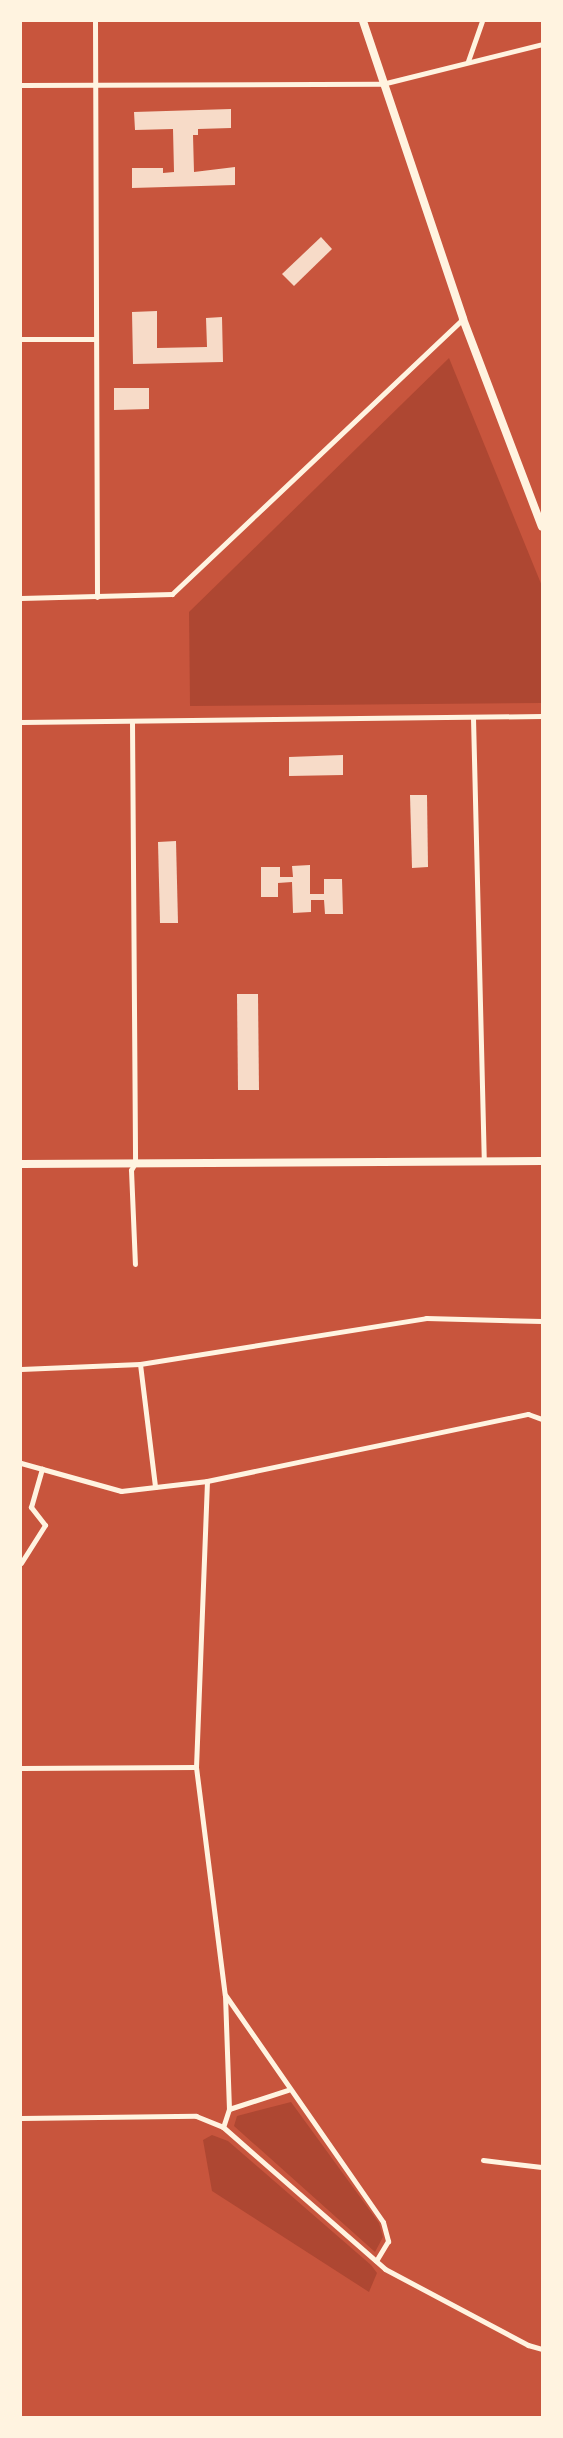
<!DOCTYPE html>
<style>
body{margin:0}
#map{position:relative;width:563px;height:2438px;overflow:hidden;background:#c8553d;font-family:"PT Sans",sans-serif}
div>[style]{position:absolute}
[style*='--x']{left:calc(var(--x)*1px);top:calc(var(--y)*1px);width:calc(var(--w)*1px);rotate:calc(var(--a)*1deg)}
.green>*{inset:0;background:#ae4732}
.building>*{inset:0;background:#f7dbc8}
.minor>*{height:5px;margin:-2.5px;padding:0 2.5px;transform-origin:2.5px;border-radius:2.5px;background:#fff3e0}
.primary>*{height:8px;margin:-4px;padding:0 4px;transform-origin:4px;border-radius:4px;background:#fff3e0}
span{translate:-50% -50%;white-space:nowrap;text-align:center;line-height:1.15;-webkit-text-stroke:5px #fff3e0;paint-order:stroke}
.frame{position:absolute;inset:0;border:22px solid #fff3e0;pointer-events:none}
</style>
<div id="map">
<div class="green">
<i style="clip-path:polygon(449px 358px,542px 586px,542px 703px,190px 706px,189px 612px)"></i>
<i style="clip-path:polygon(291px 2102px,379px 2223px,383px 2237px,375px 2252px,234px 2126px,237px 2116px)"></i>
<i style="clip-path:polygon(212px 2135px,228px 2141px,371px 2265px,377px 2273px,369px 2292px,212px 2191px,203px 2140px)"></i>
</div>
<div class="building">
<i style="clip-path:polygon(231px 109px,231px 128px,198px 129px,198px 135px,193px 135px,194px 172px,235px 167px,235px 185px,132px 188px,132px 168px,163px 168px,163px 173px,174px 172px,173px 129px,135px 130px,134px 112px)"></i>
<i style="clip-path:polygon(321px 237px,332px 249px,294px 286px,282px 274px)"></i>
<i style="clip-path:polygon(157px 311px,157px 348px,207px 347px,206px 318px,222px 317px,223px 362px,133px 364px,132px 312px)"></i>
<i style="clip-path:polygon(114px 388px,149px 388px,149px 409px,114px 410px)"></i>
<i style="clip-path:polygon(343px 755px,343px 775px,289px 776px,289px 757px)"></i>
<i style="clip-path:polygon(410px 795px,427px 795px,428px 867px,412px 868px)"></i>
<i style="clip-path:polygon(176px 841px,178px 923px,160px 923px,158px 842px)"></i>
<i style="clip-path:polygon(310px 865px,310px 894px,324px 894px,324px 879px,342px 879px,343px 914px,325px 914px,324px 900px,311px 900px,311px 912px,293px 913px,292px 882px,278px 883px,278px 897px,261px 897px,261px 867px,280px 867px,280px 877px,293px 877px,292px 866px)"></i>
<i style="clip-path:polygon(237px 994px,258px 994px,259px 1090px,238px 1090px)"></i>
</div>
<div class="minor">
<i style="--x:95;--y:21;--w:576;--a:89.8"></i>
<i style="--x:468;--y:61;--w:42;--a:-70.7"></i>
<i style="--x:21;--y:85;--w:361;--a:-0.2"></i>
<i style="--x:382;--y:84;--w:165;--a:-14"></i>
<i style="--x:21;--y:339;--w:75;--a:0"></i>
<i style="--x:21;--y:598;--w:151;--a:-1.5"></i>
<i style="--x:172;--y:594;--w:400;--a:-43.4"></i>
<i style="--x:473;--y:718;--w:443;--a:88.6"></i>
<i style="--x:21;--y:722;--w:521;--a:-0.66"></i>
<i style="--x:132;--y:722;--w:441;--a:89.6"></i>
<i style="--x:135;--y:1163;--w:8;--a:120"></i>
<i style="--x:131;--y:1170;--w:94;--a:87.6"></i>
<i style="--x:140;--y:1364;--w:124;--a:83"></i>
<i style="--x:21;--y:1369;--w:119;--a:-2.4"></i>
<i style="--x:140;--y:1364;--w:290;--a:-9.1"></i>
<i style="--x:426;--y:1318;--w:116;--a:1.5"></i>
<i style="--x:21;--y:1463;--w:104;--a:15.6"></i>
<i style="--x:121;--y:1491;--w:87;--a:-6.6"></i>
<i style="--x:207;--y:1481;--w:328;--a:-11.8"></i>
<i style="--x:528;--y:1414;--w:15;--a:20"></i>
<i style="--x:207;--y:1481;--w:286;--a:92.2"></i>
<i style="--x:196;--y:1767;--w:230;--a:82.8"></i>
<i style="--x:225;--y:1995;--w:114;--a:88"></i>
<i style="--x:229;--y:2109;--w:19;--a:108"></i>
<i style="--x:223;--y:2127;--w:215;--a:41.2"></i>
<i style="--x:385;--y:2269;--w:162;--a:28"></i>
<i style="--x:528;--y:2345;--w:15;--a:16"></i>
<i style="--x:21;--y:1563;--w:45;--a:-57.7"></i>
<i style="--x:45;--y:1525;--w:23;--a:-128"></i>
<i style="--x:31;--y:1507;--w:40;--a:-74"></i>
<i style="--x:21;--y:1768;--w:175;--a:-0.3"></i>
<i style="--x:226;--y:1996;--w:275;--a:55.2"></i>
<i style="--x:383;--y:2222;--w:20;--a:75"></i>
<i style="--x:388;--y:2241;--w:23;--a:121"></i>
<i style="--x:229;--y:2109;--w:62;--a:-17.9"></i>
<i style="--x:21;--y:2118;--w:175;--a:-0.7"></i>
<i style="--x:196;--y:2116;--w:29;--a:22"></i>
<i style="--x:483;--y:2160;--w:59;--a:6.8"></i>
</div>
<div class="primary">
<i style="--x:363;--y:21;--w:314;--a:71.4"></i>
<i style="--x:463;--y:319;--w:222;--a:69.2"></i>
<i style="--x:21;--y:1164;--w:521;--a:-0.33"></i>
</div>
<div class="frame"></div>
</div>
